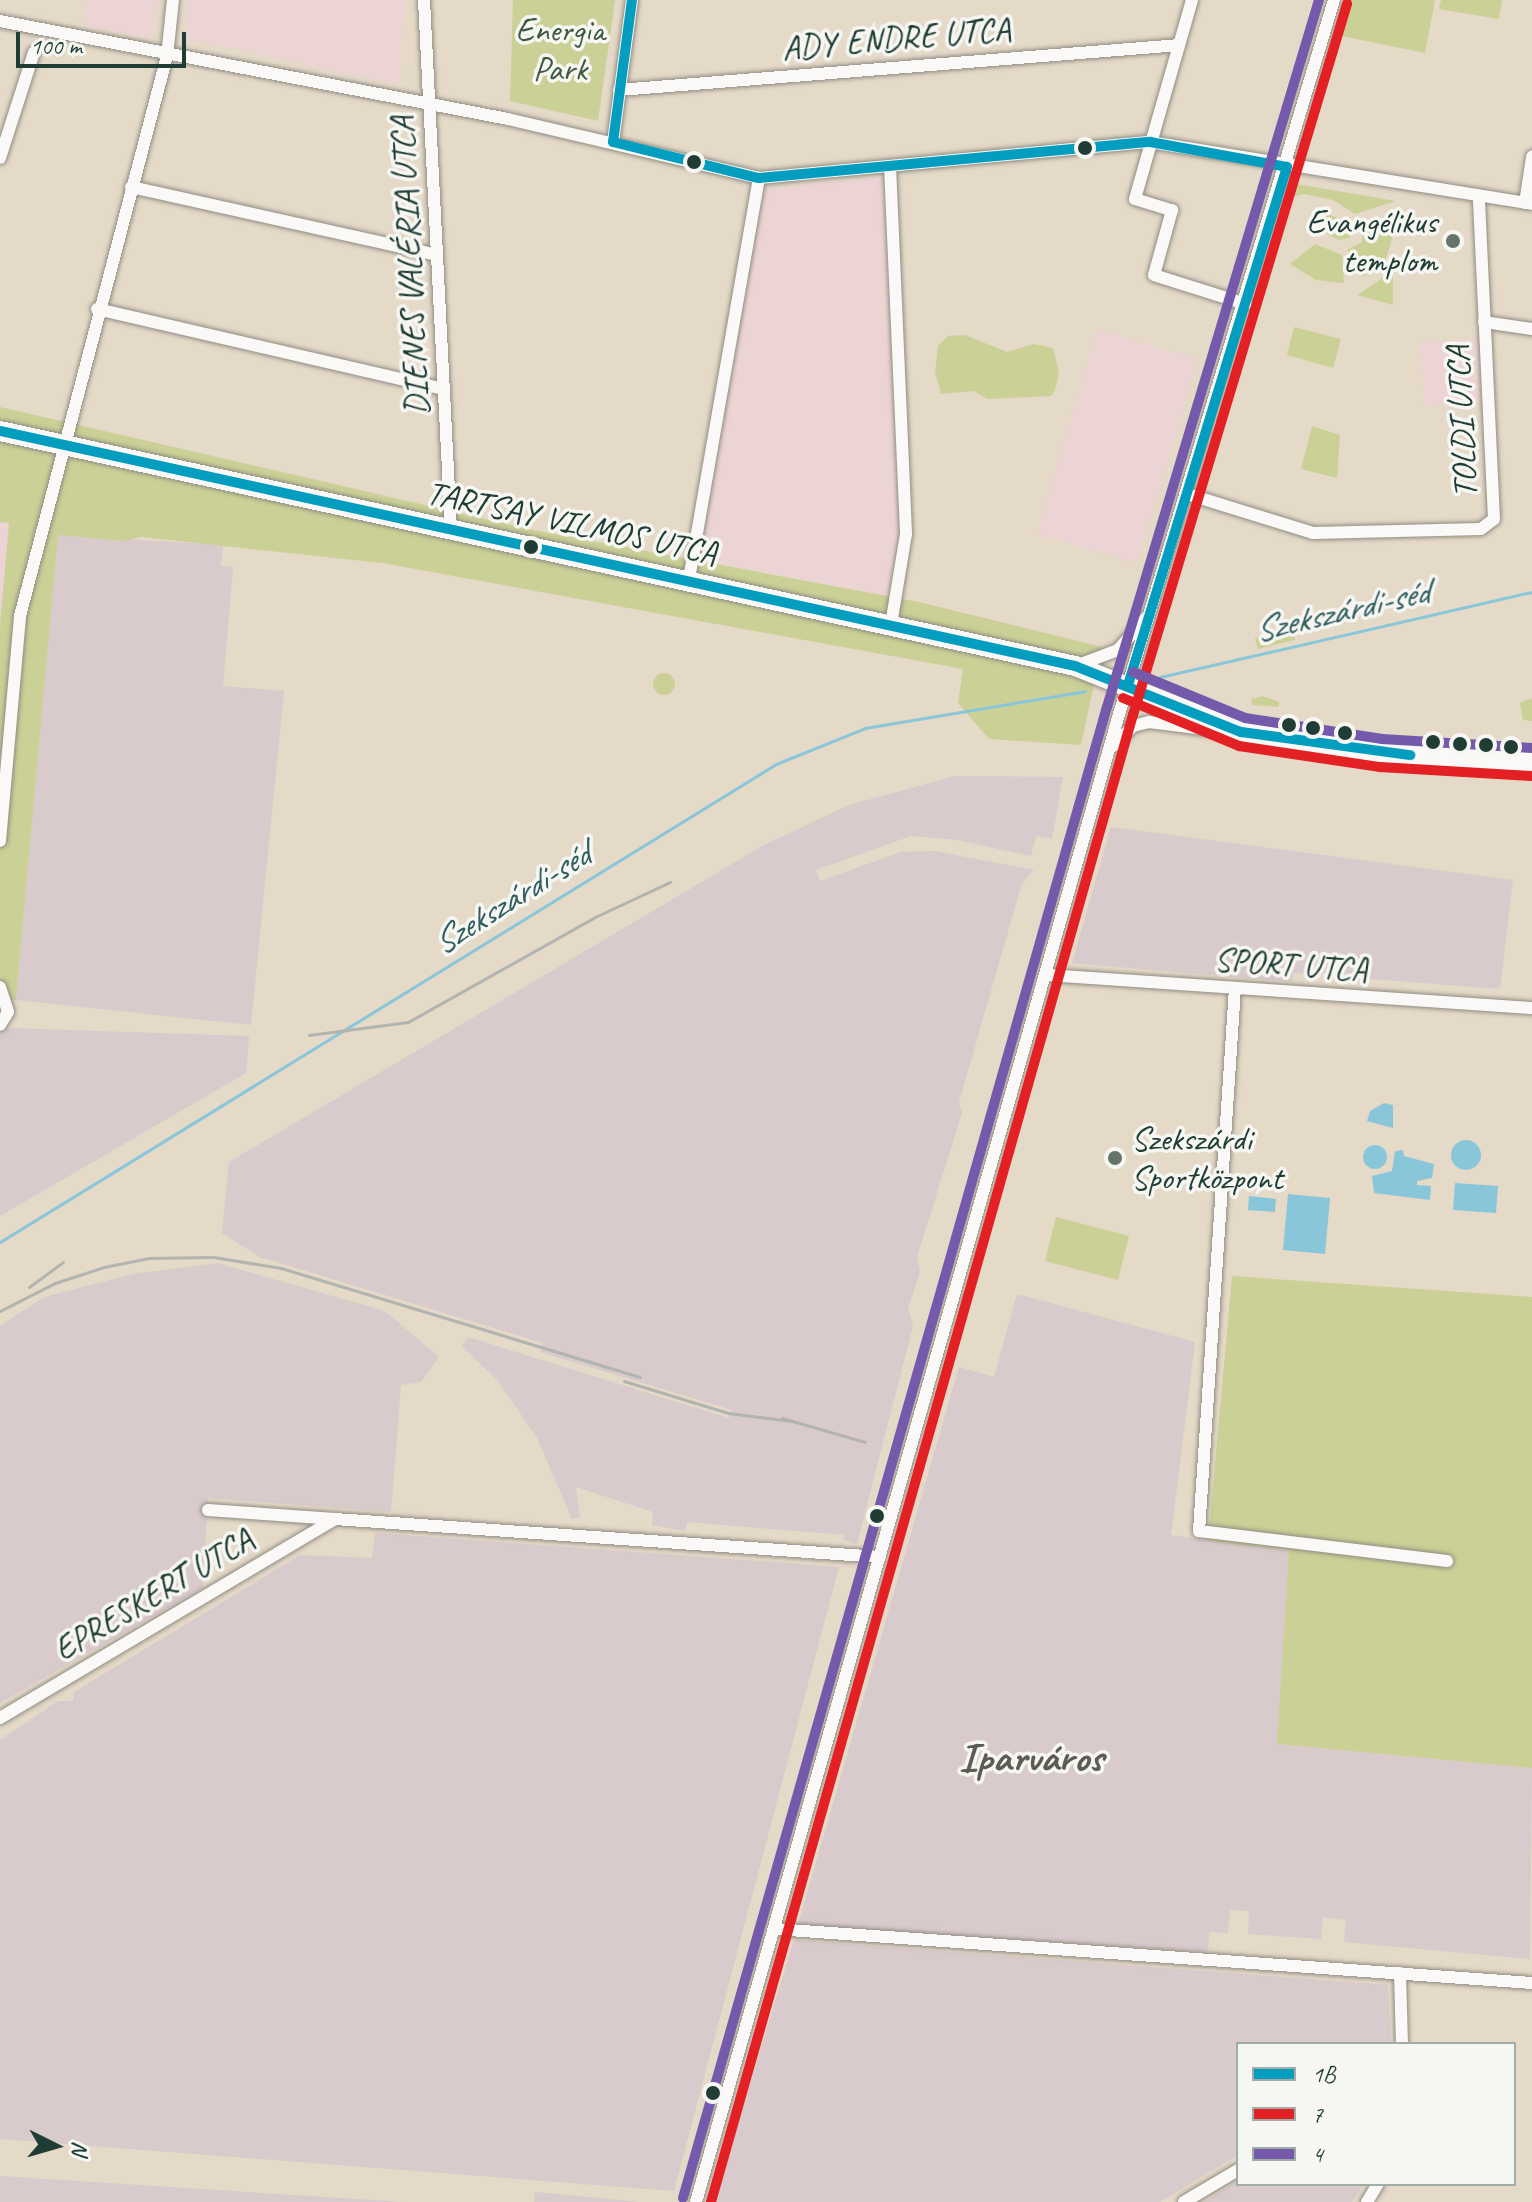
<!DOCTYPE html>
<meta charset="utf-8">
<style>
body{margin:0}
#map{position:relative;width:1532px;height:2202px;overflow:hidden;background:#e5d9c8;font-family:Caveat,sans-serif}
div>[style]{position:absolute}
[style*='--x']{left:calc(var(--x)*1px);top:calc(var(--y)*1px);width:calc(var(--w)*1px);rotate:calc(var(--a)*1deg)}
.built>*{inset:0;background:#edd4d4}
.industrial>*{inset:0;background:#d9cacb}
.green>*{inset:0;background:#cbd096}
.round{border-radius:50%}
.water>*{inset:0;background:#89c6d9}
.stream>*{height:3px;margin:-1.5px;padding:0 1.5px;transform-origin:1.5px;border-radius:1.5px;background:#89c6d9}
.roads{filter:drop-shadow(0 0 2px #8e8d82) drop-shadow(0 0 2px #8e8d82)}
.street>*{height:12px;margin:-6px;padding:0 6px;transform-origin:6px;border-radius:6px;background:#fbf9f7}
.primary>*{height:20px;margin:-10px;padding:0 10px;transform-origin:10px;border-radius:10px;background:#fbf9f7}
.rail>*{height:3px;margin:-1.5px;padding:0 1.5px;transform-origin:1.5px;border-radius:1.5px;background:#b2b4b0}
.bus-1>*{height:10px;margin:-5px;padding:0 5px;transform-origin:5px;border-radius:5px;background:#039ebf}
.bus-2>*{height:10px;margin:-5px;padding:0 5px;transform-origin:5px;border-radius:5px;background:#e32124}
.bus-3>*{height:10px;margin:-5px;padding:0 5px;transform-origin:5px;border-radius:5px;background:#755aab}
.dots>*{width:22px;height:22px;translate:-50% -50%;box-sizing:border-box;border:4px solid #f6f6f2;border-radius:50%}
span{translate:-50% -50%;white-space:nowrap;text-align:center;line-height:1.15;-webkit-text-stroke:7px #f6f6f2;paint-order:stroke}
.park-label{font-size:34px;color:#3d593f}
.street-label{font-size:34px;color:#1f3d34}
.poi-label{font-size:34px;color:#1f3d34}
.right{translate:-100% -50%;text-align:right}
.left{translate:0 -50%;text-align:left}
.water-label{font-size:36px;color:#305d5f;font-style:italic}
.district-label{font-size:42px;color:#5c5c53;font-weight:700}
.legend{position:absolute;left:1236px;top:2042px;width:280px;height:144px;box-sizing:border-box;background:#f6f6f2;border:2px solid #a0aca6;margin:0;padding:10px 14px;list-style:none;font-size:24px;color:#1f3d34}
.legend li{display:flex;align-items:center;gap:16px;height:40px}
.legend b{width:40px;border:2px solid #a0aca6}
.north{position:absolute;left:16px;top:2106px;width:80px;height:80px;-webkit-text-stroke:6px #f6f6f2;paint-order:stroke;rotate:95deg;font-size:22px;font-weight:700;line-height:32px;text-align:center;color:#1f3d34}
.north::after{content:'';display:block;margin:auto;width:28px;height:36px;background:#1f3d34;clip-path:polygon(50% 0,100% 100%,50% 72%,0 100%)}
.scale{position:absolute;left:16px;top:32px;width:170px;height:36px;box-sizing:border-box;border:4px solid #1f3d34;border-top:0;padding-left:10px;font-size:24px;line-height:28px;white-space:nowrap;color:#1f3d34;-webkit-text-stroke:6px #f6f6f2;paint-order:stroke}
</style>
<div id="map">
<div class="built">
<i style="clip-path:polygon(85px 0,158px 0,153px 39px,83px 26px)"></i>
<i style="clip-path:polygon(189px 0,403px 0,401px 85px,185px 38px)"></i>
<i style="clip-path:polygon(884px 176px,901px 539px,890px 596px,696px 559px,764px 189px)"></i>
<i style="clip-path:polygon(1097px 330px,1198px 359px,1137px 563px,1037px 534px)"></i>
<i style="clip-path:polygon(1477px 339px,1480px 402px,1424px 405px,1420px 343px)"></i>
<i style="clip-path:polygon(0 522px,10px 523px,0 624px)"></i>
</div>
<div class="industrial">
<i style="clip-path:polygon(58px 535px,223px 545px,221px 566px,233px 567px,223px 686px,284px 691px,251px 1025px,16px 1000px)"></i>
<i style="clip-path:polygon(955px 776px,1063px 777px,1052px 839px,1036px 836px,1031px 856px,958px 840px,911px 836px,816px 870px,820px 881px,901px 852px,935px 851px,1034px 870px,1022px 883px,959px 1102px,962px 1113px,917px 1257px,920px 1272px,908px 1308px,913px 1326px,857px 1544px,843px 1540px,844px 1535px,687px 1522px,685px 1531px,652px 1525px,653px 1512px,576px 1487px,580px 1517px,572px 1519px,537px 1438px,498px 1381px,462px 1346px,468px 1337px,729px 1418px,732px 1410px,540px 1352px,543px 1343px,260px 1257px,222px 1233px,229px 1162px,764px 845px,849px 805px)"></i>
<i style="clip-path:polygon(1111px 827px,1513px 880px,1500px 989px,1293px 973px,1292px 982px,1072px 963px)"></i>
<i style="clip-path:polygon(9px 1028px,249px 1036px,246px 1073px,0 1216px,0 1032px)"></i>
<i style="clip-path:polygon(217px 1263px,385px 1311px,439px 1357px,421px 1382px,401px 1385px,391px 1512px,208px 1498px,203px 1588px,0 1703px,0 1326px,44px 1297px,133px 1274px)"></i>
<i style="clip-path:polygon(1017px 1294px,1195px 1342px,1171px 1535px,1289px 1550px,1278px 1744px,1532px 1768px,1530px 1959px,1344px 1942px,1346px 1920px,1323px 1917px,1321px 1939px,1248px 1934px,1249px 1911px,1230px 1910px,1228px 1933px,1209px 1932px,1208px 1952px,798px 1925px,959px 1367px,994px 1377px)"></i>
<i style="clip-path:polygon(375px 1533px,839px 1567px,674px 2191px,0 2139px,0 1740px,58px 1701px,73px 1701px,74px 1692px,300px 1555px,372px 1558px)"></i>
<i style="clip-path:polygon(794px 1940px,1388px 1985px,1391px 2044px,1238px 2044px,1238px 2155px,1160px 2202px,714px 2202px)"></i>
<i style="clip-path:polygon(0 2176px,403px 2202px,0 2202px)"></i>
<i style="clip-path:polygon(1238px 2181px,1238px 2184px,1364px 2184px,1352px 2202px,1204px 2202px)"></i>
<i style="clip-path:polygon(535px 2192px,640px 2202px,534px 2202px)"></i>
</div>
<div class="green">
<i style="clip-path:polygon(513px 0,615px 0,598px 121px,510px 101px)"></i>
<i style="clip-path:polygon(1348px 0,1435px 0,1425px 53px,1337px 35px)"></i>
<i style="clip-path:polygon(1441px 0,1502px 0,1499px 19px,1439px 9px)"></i>
<i style="clip-path:polygon(1296px 184px,1396px 201px,1355px 214px,1333px 200px,1304px 194px,1292px 197px,1268px 274px,1263px 273px,1290px 190px)"></i>
<i style="clip-path:polygon(1321px 212px,1349px 222px,1350px 238px,1339px 240px,1323px 232px,1315px 220px)"></i>
<i style="clip-path:polygon(1363px 224px,1387px 222px,1392px 239px,1385px 261px,1363px 277px,1347px 250px,1362px 242px)"></i>
<i style="clip-path:polygon(1315px 244px,1342px 255px,1344px 283px,1316px 280px,1290px 264px)"></i>
<i style="clip-path:polygon(1393px 267px,1393px 305px,1357px 295px,1377px 282px)"></i>
<i style="clip-path:polygon(1294px 327px,1341px 339px,1333px 368px,1287px 355px)"></i>
<i style="clip-path:polygon(965px 335px,1007px 352px,1034px 344px,1053px 348px,1059px 373px,1055px 390px,1051px 396px,987px 399px,974px 391px,941px 394px,935px 372px,938px 346px,948px 336px)"></i>
<i style="clip-path:polygon(0 407px,533px 530px,919px 602px,1102px 647px,1081px 745px,989px 739px,958px 703px,963px 669px,382px 563px,141px 537px,125px 541px,58px 535px,16px 1000px,0 998px,0 624px,9px 523px,0 522px)"></i>
<i style="clip-path:polygon(1312px 426px,1340px 435px,1337px 478px,1301px 469px)"></i>
<i style="clip-path:polygon(1292px 629px,1295px 640px,1258px 649px,1255px 638px)"></i>
<i class="round" style="left:653px;top:673px;width:22px;height:22px"></i>
<i style="clip-path:polygon(1262px 696px,1279px 702px,1279px 707px,1252px 705px,1251px 699px)"></i>
<i style="clip-path:polygon(1532px 698px,1532px 721px,1523px 720px,1520px 703px)"></i>
<i style="clip-path:polygon(1056px 1217px,1129px 1236px,1118px 1280px,1045px 1261px)"></i>
<i style="clip-path:polygon(1232px 1276px,1532px 1297px,1532px 1768px,1277px 1744px,1289px 1550px,1208px 1541px)"></i>
</div>
<div class="water">
<i style="clip-path:polygon(1384px 1103px,1393px 1105px,1393px 1128px,1367px 1121px,1370px 1111px)"></i>
<i class="round" style="left:1451px;top:1140px;width:30px;height:30px"></i>
<i class="round" style="left:1363px;top:1145px;width:24px;height:24px"></i>
<i style="clip-path:polygon(1403px 1150px,1404px 1156px,1434px 1164px,1432px 1178px,1417px 1181px,1417px 1185px,1431px 1186px,1430px 1200px,1374px 1193px,1372px 1176px,1392px 1171px,1395px 1151px)"></i>
<i style="clip-path:polygon(1455px 1183px,1498px 1186px,1496px 1213px,1453px 1210px)"></i>
<i style="clip-path:polygon(1288px 1194px,1330px 1198px,1325px 1254px,1283px 1250px)"></i>
<i style="clip-path:polygon(1249px 1196px,1276px 1199px,1275px 1212px,1248px 1210px)"></i>
</div>
<div class="stream">
<i style="--x:1160;--y:677;--w:382;--a:-12.9"></i>
<i style="--x:0;--y:1242;--w:911;--a:-31.63"></i>
<i style="--x:776;--y:764;--w:96;--a:-22"></i>
<i style="--x:865;--y:728;--w:223;--a:-9.5"></i>
</div>
<div class="roads">
<div class="street">
<i style="--x:424;--y:0;--w:530;--a:87.08"></i>
<i style="--x:1192;--y:0;--w:207;--a:106"></i>
<i style="--x:1135;--y:199;--w:39;--a:17"></i>
<i style="--x:1172;--y:210;--w:67;--a:105.5"></i>
<i style="--x:1154;--y:275;--w:96;--a:17.5"></i>
<i style="--x:0;--y:21;--w:517;--a:10.92"></i>
<i style="--x:508;--y:119;--w:258;--a:13.2"></i>
<i style="--x:759;--y:178;--w:393;--a:-5.3"></i>
<i style="--x:1150;--y:142;--w:387;--a:9.2"></i>
<i style="--x:619;--y:90;--w:562;--a:-4.59"></i>
<i style="--x:613;--y:142;--w:143;--a:-82.4"></i>
<i style="--x:0;--y:158;--w:111;--a:-72.2"></i>
<i style="--x:890;--y:166;--w:368;--a:87.5"></i>
<i style="--x:906;--y:534;--w:92;--a:99.4"></i>
<i style="--x:131;--y:187;--w:313;--a:12.5"></i>
<i style="--x:1525;--y:203;--w:47;--a:-81.3"></i>
<i style="--x:97;--y:309;--w:356;--a:13"></i>
<i style="--x:1484;--y:322;--w:49;--a:8.3"></i>
<i style="--x:1187;--y:494;--w:132;--a:17.2"></i>
<i style="--x:1313;--y:533;--w:168;--a:-1.4"></i>
<i style="--x:1481;--y:529;--w:16;--a:-38"></i>
<i style="--x:1494;--y:519;--w:322;--a:-92.7"></i>
<i style="--x:689;--y:579;--w:407;--a:-80.1"></i>
<i style="--x:1078;--y:665;--w:43;--a:-20.6"></i>
<i style="--x:1118;--y:650;--w:43;--a:-48.8"></i>
<i style="--x:1113;--y:746;--w:28;--a:-45"></i>
<i style="--x:1133;--y:726;--w:16;--a:-14"></i>
<i style="--x:1149;--y:722;--w:80;--a:7.2"></i>
<i style="--x:0;--y:841;--w:226;--a:-84.9"></i>
<i style="--x:20;--y:616;--w:579;--a:-75.29"></i>
<i style="--x:167;--y:56;--w:56;--a:-83.9"></i>
<i style="--x:1046;--y:975;--w:487;--a:3.9"></i>
<i style="--x:0;--y:987;--w:26;--a:72"></i>
<i style="--x:8;--y:1012;--w:15;--a:122"></i>
<i style="--x:1235;--y:988;--w:544;--a:93.79"></i>
<i style="--x:1199;--y:1531;--w:250;--a:6.9"></i>
<i style="--x:208;--y:1510;--w:127;--a:4.1"></i>
<i style="--x:0;--y:1718;--w:390;--a:-30.7"></i>
<i style="--x:335;--y:1519;--w:546;--a:3.99"></i>
<i style="--x:775;--y:1929;--w:759;--a:4.08"></i>
<i style="--x:1400;--y:1973;--w:71;--a:88.4"></i>
<i style="--x:696;--y:2202;--w:1550;--a:-74.13"></i>
<i style="--x:1120;--y:711;--w:743;--a:-73.25"></i>
<i style="--x:1184;--y:2202;--w:63;--a:-30.7"></i>
<i style="--x:1367;--y:2202;--w:21;--a:-59"></i>
</div>
<div class="primary">
<i style="--x:0;--y:431;--w:1100;--a:12.33"></i>
<i style="--x:1075;--y:666;--w:179;--a:21.7"></i>
<i style="--x:1241;--y:732;--w:142;--a:8.5"></i>
<i style="--x:1381;--y:753;--w:151;--a:3.4"></i>
</div>
</div>
<div class="rail">
<i style="--x:309;--y:1035;--w:100;--a:-7.5"></i>
<i style="--x:408;--y:1022;--w:214;--a:-29.3"></i>
<i style="--x:595;--y:917;--w:83;--a:-25"></i>
<i style="--x:29;--y:1287;--w:42;--a:-36.3"></i>
<i style="--x:0;--y:1311;--w:62;--a:-27"></i>
<i style="--x:55;--y:1283;--w:52;--a:-18.1"></i>
<i style="--x:104;--y:1267;--w:46;--a:-11.3"></i>
<i style="--x:149;--y:1258;--w:64;--a:-0.9"></i>
<i style="--x:213;--y:1257;--w:69;--a:9.2"></i>
<i style="--x:281;--y:1268;--w:375;--a:16.9"></i>
<i style="--x:624;--y:1381;--w:109;--a:17.1"></i>
<i style="--x:728;--y:1413;--w:64;--a:7.1"></i>
<i style="--x:782;--y:1418;--w:86;--a:16.1"></i>
</div>
<div class="bus-1">
<i style="--x:613;--y:142;--w:150;--a:13.9"></i>
<i style="--x:759;--y:178;--w:393;--a:-5.3"></i>
<i style="--x:1150;--y:142;--w:139;--a:10.3"></i>
<i style="--x:613;--y:142;--w:143;--a:-82.4"></i>
<i style="--x:0;--y:431;--w:1100;--a:12.33"></i>
<i style="--x:1075;--y:666;--w:179;--a:21.7"></i>
<i style="--x:1241;--y:732;--w:171;--a:7.8"></i>
<i style="--x:1128;--y:685;--w:542;--a:-72.94"></i>
</div>
<div class="bus-2">
<i style="--x:1123;--y:698;--w:126;--a:22.5"></i>
<i style="--x:1239;--y:746;--w:143;--a:8.5"></i>
<i style="--x:1380;--y:767;--w:151;--a:3.4"></i>
<i style="--x:711;--y:2202;--w:1546;--a:-74.16"></i>
<i style="--x:1133;--y:715;--w:743;--a:-73.25"></i>
</div>
<div class="bus-3">
<i style="--x:1133;--y:672;--w:121;--a:22.3"></i>
<i style="--x:1245;--y:718;--w:139;--a:8.7"></i>
<i style="--x:1382;--y:739;--w:150;--a:3.4"></i>
<i style="--x:683;--y:2198;--w:1550;--a:-74.13"></i>
<i style="--x:1107;--y:707;--w:738;--a:-73.31"></i>
</div>
<div class="dots">
<i style="left:1085px;top:148px;background:#1f3d34"></i>
<i style="left:694px;top:162px;background:#1f3d34"></i>
<i style="left:1453px;top:241px;background:#647468"></i>
<i style="left:531px;top:547px;background:#1f3d34"></i>
<i style="left:1289px;top:725px;background:#1f3d34"></i>
<i style="left:1313px;top:728px;background:#1f3d34"></i>
<i style="left:1345px;top:733px;background:#1f3d34"></i>
<i style="left:1433px;top:742px;background:#1f3d34"></i>
<i style="left:1460px;top:744px;background:#1f3d34"></i>
<i style="left:1486px;top:745px;background:#1f3d34"></i>
<i style="left:1511px;top:747px;background:#1f3d34"></i>
<i style="left:1115px;top:1158px;background:#647468"></i>
<i style="left:877px;top:1516px;background:#1f3d34"></i>
<i style="left:713px;top:2093px;background:#1f3d34"></i>
</div>
<div class="park-label">
<span style="left:560px;top:49px">Energia<br>Park</span>
</div>
<div class="street-label">
<span style="left:896px;top:38px;rotate:-5deg">ADY ENDRE UTCA</span>
<span style="left:409px;top:266px;rotate:-93deg">DIENES VALÉRIA UTCA</span>
<span style="left:1461px;top:422px;rotate:-93deg">TOLDI UTCA</span>
<span style="left:572px;top:522px;rotate:12deg">TARTSAY VILMOS UTCA</span>
<span style="left:1291px;top:964px;rotate:4deg">SPORT UTCA</span>
<span style="left:153px;top:1594px;rotate:-31deg">EPRESKERT UTCA</span>
</div>
<div class="poi-label">
<span class="right" style="left:1437px;top:241px">Evangélikus<br>templom</span>
<span class="left" style="left:1131px;top:1158px">Szekszárdi<br>Sportközpont</span>
</div>
<div class="water-label">
<span style="left:1341px;top:611px;rotate:-13deg">Szekszárdi-séd</span>
<span style="left:511px;top:899px;rotate:-32deg">Szekszárdi-séd</span>
</div>
<div class="district-label">
<span style="left:1031px;top:1758px">Iparváros</span>
</div>
<ul class="legend">
<li><b style="height:10px;background:#039ebf"></b>1B</li>
<li><b style="height:10px;background:#e32124"></b>7</li>
<li><b style="height:10px;background:#755aab"></b>4</li>
</ul>
<div class="north">N</div>
<div class="scale">100 m</div>
</div>
